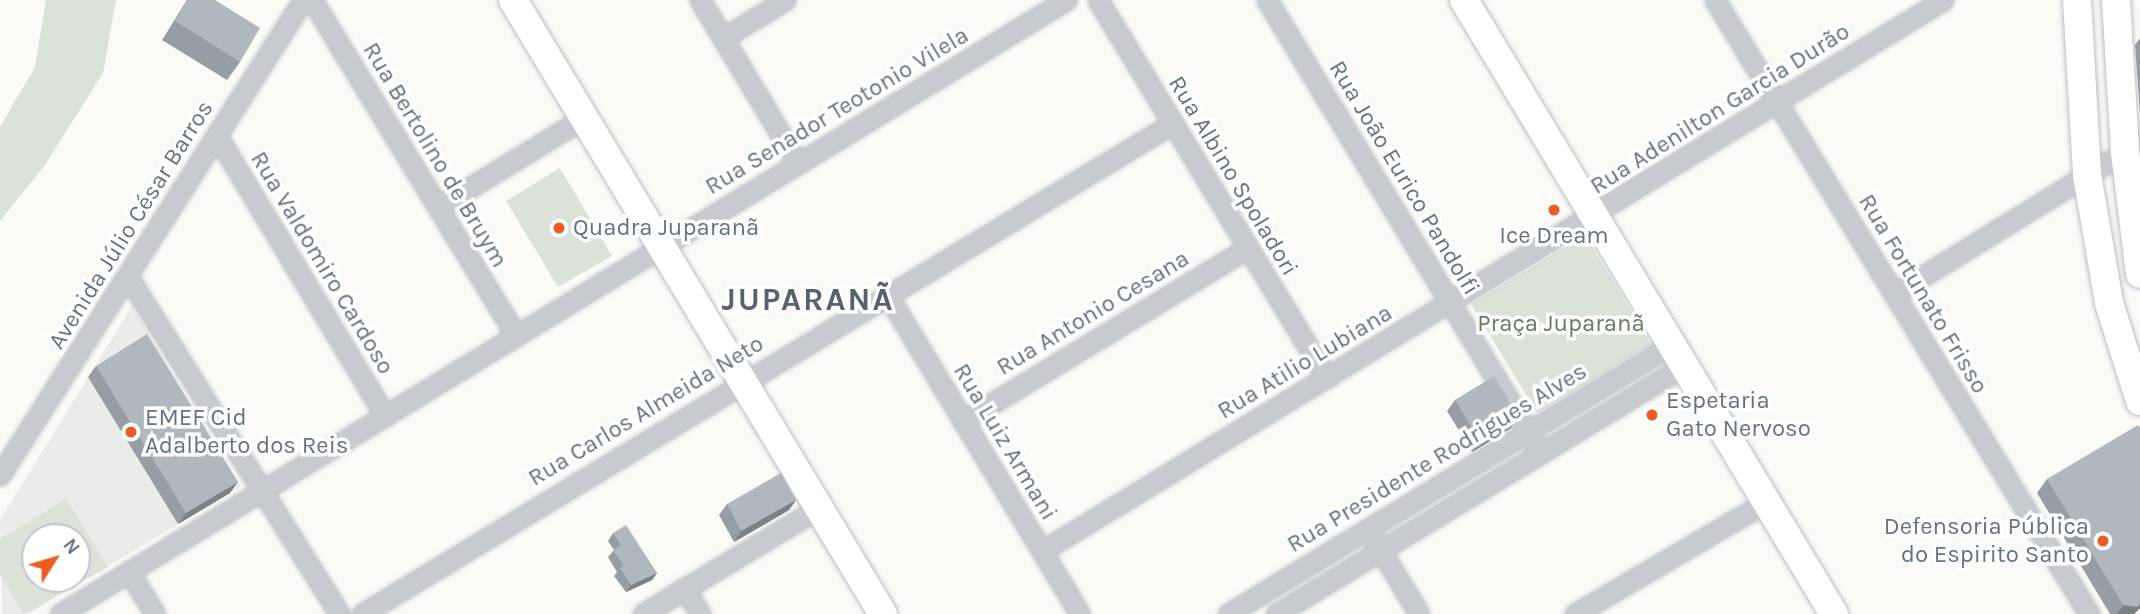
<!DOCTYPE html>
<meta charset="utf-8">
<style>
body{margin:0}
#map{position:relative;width:2140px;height:614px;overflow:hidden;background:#fafaf7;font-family:Karla,sans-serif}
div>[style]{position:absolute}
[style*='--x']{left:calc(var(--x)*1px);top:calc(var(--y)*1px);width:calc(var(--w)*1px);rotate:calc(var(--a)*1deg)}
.built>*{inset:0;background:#eaecea}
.green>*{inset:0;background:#dbe2d8}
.roads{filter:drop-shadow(0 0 2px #bbc0c5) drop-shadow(0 0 2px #bbc0c5)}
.street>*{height:19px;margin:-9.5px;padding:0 9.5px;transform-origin:9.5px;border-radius:9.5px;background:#c7cbcf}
.secondary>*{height:28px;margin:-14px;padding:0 14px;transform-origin:14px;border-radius:14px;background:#fff}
.wall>*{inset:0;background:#979ea3}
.shaded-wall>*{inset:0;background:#7b8185}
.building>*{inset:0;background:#b0b8be}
.dots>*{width:19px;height:19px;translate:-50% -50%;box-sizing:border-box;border:4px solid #fff;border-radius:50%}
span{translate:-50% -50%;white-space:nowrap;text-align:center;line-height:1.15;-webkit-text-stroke:7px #fff;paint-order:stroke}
.street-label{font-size:24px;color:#637484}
.poi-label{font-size:24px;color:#637484}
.left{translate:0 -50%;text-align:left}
.right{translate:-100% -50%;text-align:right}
.park-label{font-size:24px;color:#667b62}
.district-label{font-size:32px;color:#55626f;font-weight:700;letter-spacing:2px}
.north{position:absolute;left:21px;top:523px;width:70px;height:70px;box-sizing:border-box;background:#fff;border:2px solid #c1c7ce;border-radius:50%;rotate:53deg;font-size:19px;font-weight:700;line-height:28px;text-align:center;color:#637484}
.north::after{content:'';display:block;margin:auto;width:24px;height:32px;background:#ee5b23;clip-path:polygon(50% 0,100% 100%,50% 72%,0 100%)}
</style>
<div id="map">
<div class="built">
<i style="clip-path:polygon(evenodd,132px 306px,241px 486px,29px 614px,2px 614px,0 520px,132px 306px,35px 537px,77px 537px,77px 579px,35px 579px,35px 537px)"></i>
</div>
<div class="green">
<i style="clip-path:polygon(46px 0,116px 0,103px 73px,45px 165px,0 221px,0 127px,35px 67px)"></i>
<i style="clip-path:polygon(560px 168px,612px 256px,558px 287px,506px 201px)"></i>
<i style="clip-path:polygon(1585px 235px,1651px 344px,1537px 413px,1471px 304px)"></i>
<i style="clip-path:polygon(evenodd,66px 499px,108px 567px,24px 614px,0 575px,0 539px,66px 499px,35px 537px,77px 537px,77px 579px,35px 579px,35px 537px)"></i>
</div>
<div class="roads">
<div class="street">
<i style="--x:312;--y:0;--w:393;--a:58.7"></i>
<i style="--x:700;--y:0;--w:190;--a:59"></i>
<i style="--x:1098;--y:0;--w:442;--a:58.8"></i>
<i style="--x:1267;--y:0;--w:529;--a:58.83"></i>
<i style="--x:1715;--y:0;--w:719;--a:58.65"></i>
<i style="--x:723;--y:38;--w:73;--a:-31.5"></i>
<i style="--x:217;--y:136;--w:327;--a:59"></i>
<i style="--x:438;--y:207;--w:171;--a:-31.4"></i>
<i style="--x:128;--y:277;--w:398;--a:57.9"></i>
<i style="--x:1894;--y:294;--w:289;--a:-31.7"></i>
<i style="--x:888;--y:296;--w:371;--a:58.9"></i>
<i style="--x:963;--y:421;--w:333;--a:-31.3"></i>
<i style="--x:0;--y:475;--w:563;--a:-57.47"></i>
<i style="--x:1374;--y:539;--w:87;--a:59"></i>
<i style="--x:1042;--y:551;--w:1056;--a:-31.45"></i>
<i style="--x:129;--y:572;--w:49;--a:58.2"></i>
<i style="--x:684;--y:588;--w:31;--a:58"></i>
<i style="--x:60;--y:614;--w:1179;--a:-31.4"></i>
<i style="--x:362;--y:614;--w:948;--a:-31.19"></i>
<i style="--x:643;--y:614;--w:205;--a:-31.1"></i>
<i style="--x:1228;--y:614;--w:518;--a:-31.27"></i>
<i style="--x:1276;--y:614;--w:477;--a:-31.3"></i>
<i style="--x:1575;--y:614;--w:221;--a:-30.4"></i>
</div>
<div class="secondary">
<i style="--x:513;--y:0;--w:717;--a:58.93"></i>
<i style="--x:1464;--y:0;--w:717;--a:58.93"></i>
<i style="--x:2077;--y:0;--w:175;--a:86.7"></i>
<i style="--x:2087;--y:175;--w:130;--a:80.2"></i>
<i style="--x:2109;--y:303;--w:103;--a:72.4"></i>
<i style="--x:2116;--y:0;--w:152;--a:86.6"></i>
<i style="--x:2125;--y:152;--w:123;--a:83"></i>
</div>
</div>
<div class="wall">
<i style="clip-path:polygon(187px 0,215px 0,240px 62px,227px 80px,162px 40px)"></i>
<i style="clip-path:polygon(2140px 38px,2140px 114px,2135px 45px)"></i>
<i style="clip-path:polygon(96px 366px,230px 493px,178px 524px,88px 377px)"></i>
<i style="clip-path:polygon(1455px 400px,1519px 417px,1511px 428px,1472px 452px,1447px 411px)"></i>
<i style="clip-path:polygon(2140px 428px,2140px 608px,2134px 614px,2110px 614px,2037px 493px,2047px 479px)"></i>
<i style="clip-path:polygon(796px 500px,789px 510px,734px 542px,719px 515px,727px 504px)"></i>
<i style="clip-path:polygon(613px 533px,657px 573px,652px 580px,626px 592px,614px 576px,617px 572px,608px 557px,614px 550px,608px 541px)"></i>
</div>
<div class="shaded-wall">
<i style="clip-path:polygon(1519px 417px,1511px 428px,1472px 452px,1480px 441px)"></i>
<i style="clip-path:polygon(238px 482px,230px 493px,178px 524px,186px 513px)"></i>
<i style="clip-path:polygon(796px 500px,789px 510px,734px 542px,741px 531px)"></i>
<i style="clip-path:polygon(657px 573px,652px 580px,626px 592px,631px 585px)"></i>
<i style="clip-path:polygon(2140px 604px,2140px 608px,2134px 614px,2117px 614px,2123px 605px)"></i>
</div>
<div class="building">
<i style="clip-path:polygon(188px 0,215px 0,260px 28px,240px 62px,175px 21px)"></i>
<i style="clip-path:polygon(147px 334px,238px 482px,186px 513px,96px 366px)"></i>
<i style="clip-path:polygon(1494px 376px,1519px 417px,1480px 441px,1455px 400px)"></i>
<i style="clip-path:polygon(2138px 425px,2140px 428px,2140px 604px,2137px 607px,2123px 605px,2047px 479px)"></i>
<i style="clip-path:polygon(781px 473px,796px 500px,741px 531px,727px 504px)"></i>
<i style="clip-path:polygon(626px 525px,657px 573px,631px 585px,620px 568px,624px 566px,613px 550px,621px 545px,613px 533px)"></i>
</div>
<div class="dots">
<i style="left:1554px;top:210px;background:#ee5b23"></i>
<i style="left:559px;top:228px;background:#ee5b23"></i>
<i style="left:1652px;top:415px;background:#ee5b23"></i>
<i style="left:131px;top:432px;background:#ee5b23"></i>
<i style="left:2103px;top:541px;background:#ee5b23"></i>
</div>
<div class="street-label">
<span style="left:1720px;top:109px;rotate:-32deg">Rua Adenilton Garcia Durão</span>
<span style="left:837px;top:111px;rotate:-31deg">Rua Senador Teotonio Vilela</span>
<span style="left:435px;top:155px;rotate:59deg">Rua Bertolino de Bruym</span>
<span style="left:1233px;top:176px;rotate:59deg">Rua Albino Spoladori</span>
<span style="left:1404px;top:178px;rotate:59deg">Rua João Eurico Pandolfi</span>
<span style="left:131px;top:225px;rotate:-58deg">Avenida Júlio César Barros</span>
<span style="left:322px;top:263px;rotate:59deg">Rua Valdomiro Cardoso</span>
<span style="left:1923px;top:294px;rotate:59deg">Rua Fortunato Frisso</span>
<span style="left:1093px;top:313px;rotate:-31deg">Rua Antonio Cesana</span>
<span style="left:1305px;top:362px;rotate:-31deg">Rua Atilio Lubiana</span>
<span style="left:646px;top:411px;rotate:-31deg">Rua Carlos Almeida Neto</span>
<span style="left:1005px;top:442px;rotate:59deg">Rua Luiz Armani</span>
<span style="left:1437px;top:458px;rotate:-31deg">Rua Presidente Rodrigues Alves</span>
</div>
<div class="poi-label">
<span class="left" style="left:573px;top:228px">Quadra Juparanã</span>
<span style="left:1554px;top:236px">Ice Dream</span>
<span class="left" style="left:1666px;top:415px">Espetaria<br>Gato Nervoso</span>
<span class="left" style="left:145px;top:432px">EMEF Cid<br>Adalberto dos Reis</span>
<span class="right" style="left:2089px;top:541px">Defensoria Pública<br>do Espirito Santo</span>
</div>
<div class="park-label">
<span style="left:1561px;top:324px">Praça Juparanã</span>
</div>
<div class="district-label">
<span style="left:808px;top:300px">JUPARANÃ</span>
</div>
<div class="north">N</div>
</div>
